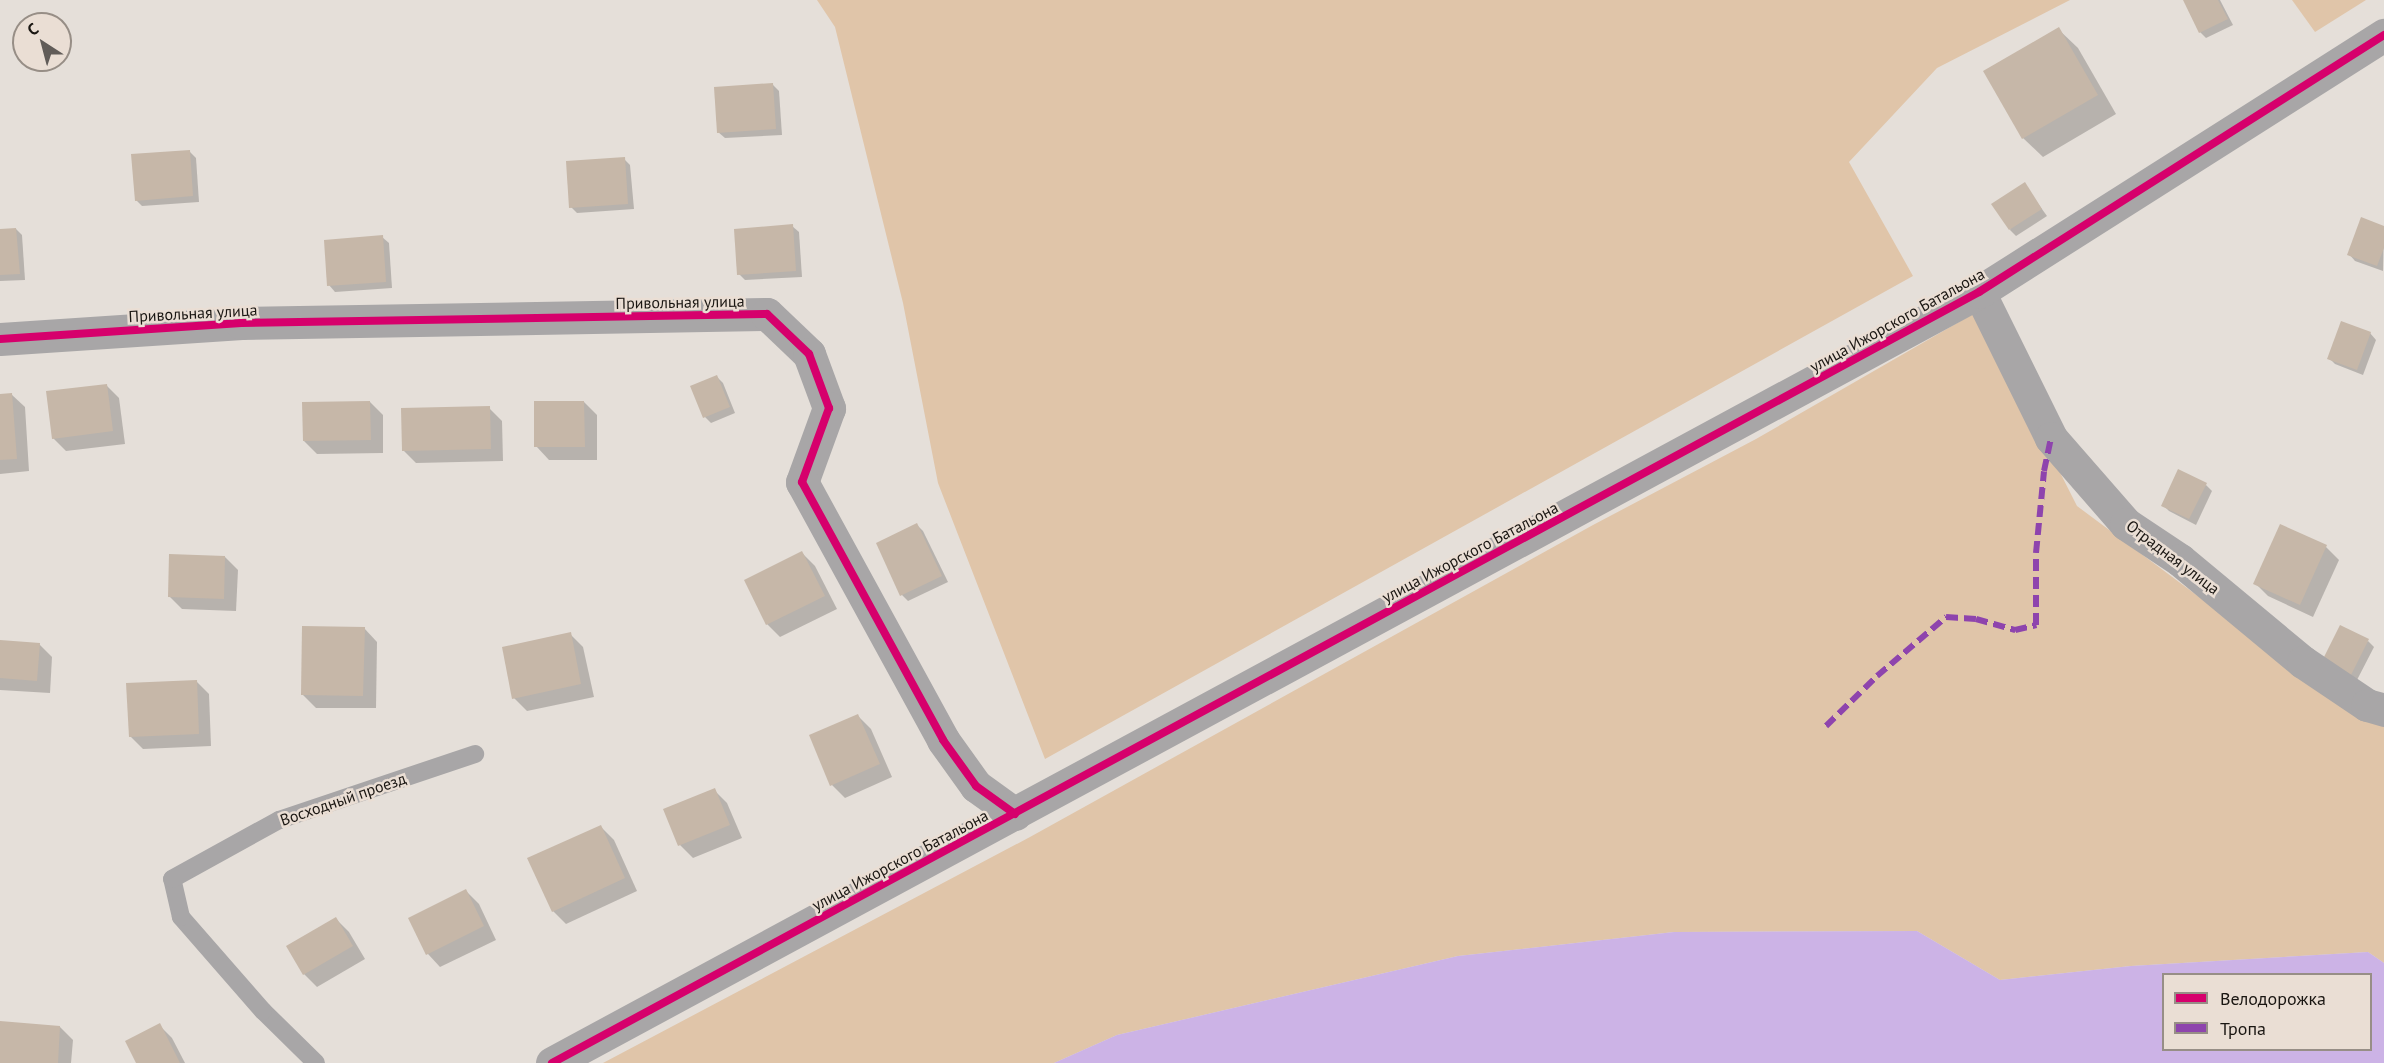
<!DOCTYPE html>
<meta charset="utf-8">
<style>
body{margin:0}
#map{position:relative;width:2384px;height:1063px;overflow:hidden;background:#e5dfd9;font-family:"PT Sans",sans-serif}
div>[style]{position:absolute}
[style*='--x']{left:calc(var(--x)*1px);top:calc(var(--y)*1px);width:calc(var(--w)*1px);rotate:calc(var(--a)*1deg)}
.green>*{inset:0;background:#e0c5a9}
.water>*{inset:0;background:#ccb3e6}
.shadow>*{inset:0;background:#0003}
.building>*{inset:0;background:#c6b7a8}
.lane>*{height:18px;margin:-9px;padding:0 9px;transform-origin:9px;border-radius:9px;background:#a8a6a7}
.street>*{height:33px;margin:-16.5px;padding:0 16.5px;transform-origin:16.5px;border-radius:16.5px;background:#a8a6a7}
.quiet>*{height:6px;margin-top:-3px;transform-origin:0;background:repeating-linear-gradient(90deg,#8e44ad 0 12px,transparent 0 18px)}
.cycleway>*{height:8px;margin:-4px;padding:0 4px;transform-origin:4px;border-radius:4px;background:#d6006c}
span{translate:-50% -50%;white-space:nowrap;text-align:center;line-height:1.15;-webkit-text-stroke:5px #eaded4;paint-order:stroke}
.street-label{font-size:16px;color:#1a1612}
.legend{position:absolute;left:2162px;top:973px;width:210px;height:78px;box-sizing:border-box;background:#eaded4;border:2px solid #978e86;margin:0;padding:8px 10px;list-style:none;font-size:18px;color:#1a1612}
.legend li{display:flex;align-items:center;gap:12px;height:30px}
.legend b{width:30px;border:2px solid #978e86}
.north{position:absolute;left:12px;top:12px;width:60px;height:60px;box-sizing:border-box;background:#eaded4;border:2px solid #978e86;border-radius:50%;rotate:324deg;font-size:16px;font-weight:700;line-height:24px;text-align:center;color:#1a1612}
.north::after{content:'';display:block;margin:auto;width:21px;height:27px;background:#615c58;clip-path:polygon(50% 0,100% 100%,50% 72%,0 100%)}
</style>
<div id="map">
<div class="green">
<i style="clip-path:polygon(817px 0,2070px 0,1937px 68px,1849px 162px,1913px 276px,1045px 759px,938px 483px,903px 303px,835px 27px)"></i>
<i style="clip-path:polygon(2292px 0,2366px 0,2315px 32px)"></i>
<i style="clip-path:polygon(1978px 311px,2077px 506px,2320px 687px,2384px 719px,2384px 963px,2368px 952px,2131px 966px,2000px 980px,1917px 931px,1674px 932px,1458px 956px,1117px 1035px,1054px 1063px,603px 1063px,1030px 837px,1593px 525px,1756px 439px)"></i>
</div>
<div class="water">
<i style="clip-path:polygon(evenodd,1917px 931px,2000px 980px,2131px 966px,2368px 952px,2384px 963px,2384px 1063px,1054px 1063px,1117px 1035px,1458px 956px,1674px 932px,1917px 931px,2164px 974px,2370px 974px,2370px 1050px,2164px 1050px,2164px 974px)"></i>
</div>
<div class="shadow">
<i style="clip-path:polygon(2184px 0,2220px 0,2233px 25px,2206px 38px,2200px 32px)"></i>
<i style="clip-path:polygon(2058px 29px,2078px 48px,2116px 114px,2043px 157px,2023px 138px,1985px 72px)"></i>
<i style="clip-path:polygon(772px 84px,779px 91px,782px 135px,725px 138px,718px 132px)"></i>
<i style="clip-path:polygon(190px 152px,196px 158px,199px 202px,142px 206px,136px 200px)"></i>
<i style="clip-path:polygon(624px 159px,630px 165px,634px 209px,577px 213px,571px 207px)"></i>
<i style="clip-path:polygon(2024px 184px,2047px 216px,2016px 236px,2010px 230px)"></i>
<i style="clip-path:polygon(792px 226px,799px 232px,802px 277px,745px 280px,739px 274px)"></i>
<i style="clip-path:polygon(2384px 227px,2383px 271px,2355px 261px,2349px 254px)"></i>
<i style="clip-path:polygon(16px 229px,22px 235px,25px 280px,0 281px,0 230px)"></i>
<i style="clip-path:polygon(382px 237px,389px 243px,392px 288px,335px 292px,329px 285px)"></i>
<i style="clip-path:polygon(2370px 333px,2376px 340px,2363px 375px,2335px 364px,2329px 358px)"></i>
<i style="clip-path:polygon(716px 376px,723px 383px,735px 413px,711px 423px,705px 417px)"></i>
<i style="clip-path:polygon(106px 385px,119px 398px,125px 444px,66px 451px,53px 438px)"></i>
<i style="clip-path:polygon(11px 394px,25px 407px,29px 471px,0 474px,0 395px)"></i>
<i style="clip-path:polygon(370px 402px,383px 415px,383px 453px,317px 454px,304px 441px)"></i>
<i style="clip-path:polygon(584px 402px,597px 415px,597px 460px,549px 460px,536px 446px)"></i>
<i style="clip-path:polygon(489px 408px,502px 421px,503px 461px,416px 463px,403px 450px)"></i>
<i style="clip-path:polygon(2206px 485px,2212px 491px,2196px 525px,2169px 511px,2163px 505px)"></i>
<i style="clip-path:polygon(917px 525px,923px 531px,948px 582px,908px 601px,902px 595px)"></i>
<i style="clip-path:polygon(2281px 526px,2326px 547px,2339px 560px,2313px 617px,2268px 596px,2255px 583px)"></i>
<i style="clip-path:polygon(802px 553px,815px 566px,837px 609px,780px 637px,767px 624px)"></i>
<i style="clip-path:polygon(225px 557px,238px 570px,236px 611px,182px 609px,169px 596px)"></i>
<i style="clip-path:polygon(364px 628px,377px 642px,376px 708px,316px 708px,303px 695px)"></i>
<i style="clip-path:polygon(570px 634px,583px 647px,594px 697px,527px 711px,514px 698px)"></i>
<i style="clip-path:polygon(2368px 641px,2374px 647px,2357px 680px,2330px 667px)"></i>
<i style="clip-path:polygon(0 642px,39px 644px,52px 657px,50px 693px,0 690px)"></i>
<i style="clip-path:polygon(196px 681px,209px 694px,211px 746px,143px 749px,130px 736px)"></i>
<i style="clip-path:polygon(858px 716px,871px 729px,892px 777px,845px 798px,832px 785px)"></i>
<i style="clip-path:polygon(714px 790px,727px 803px,742px 838px,693px 858px,680px 845px)"></i>
<i style="clip-path:polygon(601px 827px,614px 840px,637px 891px,566px 924px,553px 911px)"></i>
<i style="clip-path:polygon(466px 891px,479px 904px,496px 940px,440px 967px,428px 954px,410px 919px)"></i>
<i style="clip-path:polygon(336px 919px,349px 932px,365px 959px,317px 987px,304px 974px)"></i>
<i style="clip-path:polygon(0 1023px,60px 1027px,73px 1040px,71px 1063px,0 1063px)"></i>
<i style="clip-path:polygon(159px 1025px,172px 1038px,185px 1063px,138px 1063px)"></i>
</div>
<div class="building">
<i style="clip-path:polygon(2183px 0,2218px 0,2228px 19px,2199px 33px)"></i>
<i style="clip-path:polygon(2059px 27px,2098px 95px,2022px 139px,1983px 71px)"></i>
<i style="clip-path:polygon(773px 83px,776px 129px,717px 133px,714px 87px)"></i>
<i style="clip-path:polygon(190px 150px,193px 196px,135px 201px,131px 154px)"></i>
<i style="clip-path:polygon(625px 157px,628px 204px,569px 208px,566px 161px)"></i>
<i style="clip-path:polygon(2025px 182px,2042px 209px,2009px 230px,1991px 204px)"></i>
<i style="clip-path:polygon(2361px 217px,2384px 226px,2384px 248px,2377px 266px,2347px 255px)"></i>
<i style="clip-path:polygon(793px 224px,796px 271px,737px 275px,734px 229px)"></i>
<i style="clip-path:polygon(16px 228px,20px 274px,0 275px,0 229px)"></i>
<i style="clip-path:polygon(383px 235px,386px 282px,327px 286px,324px 240px)"></i>
<i style="clip-path:polygon(2341px 321px,2371px 332px,2357px 370px,2327px 359px)"></i>
<i style="clip-path:polygon(717px 375px,730px 407px,703px 418px,690px 386px)"></i>
<i style="clip-path:polygon(107px 384px,113px 431px,52px 439px,46px 391px)"></i>
<i style="clip-path:polygon(12px 393px,17px 459px,0 460px,0 394px)"></i>
<i style="clip-path:polygon(370px 401px,371px 440px,303px 441px,302px 402px)"></i>
<i style="clip-path:polygon(534px 401px,584px 401px,585px 447px,534px 447px)"></i>
<i style="clip-path:polygon(490px 406px,491px 449px,402px 451px,401px 408px)"></i>
<i style="clip-path:polygon(2178px 469px,2207px 483px,2189px 519px,2161px 506px)"></i>
<i style="clip-path:polygon(917px 523px,942px 576px,900px 596px,876px 543px)"></i>
<i style="clip-path:polygon(2280px 524px,2327px 545px,2300px 605px,2253px 584px)"></i>
<i style="clip-path:polygon(802px 551px,825px 596px,766px 625px,744px 580px)"></i>
<i style="clip-path:polygon(169px 554px,225px 556px,224px 599px,168px 597px)"></i>
<i style="clip-path:polygon(2340px 625px,2369px 639px,2351px 675px,2322px 661px)"></i>
<i style="clip-path:polygon(302px 626px,365px 627px,363px 696px,301px 695px)"></i>
<i style="clip-path:polygon(571px 632px,581px 684px,512px 699px,502px 647px)"></i>
<i style="clip-path:polygon(0 640px,40px 643px,37px 681px,0 678px)"></i>
<i style="clip-path:polygon(197px 680px,199px 734px,129px 737px,126px 683px)"></i>
<i style="clip-path:polygon(858px 714px,880px 764px,830px 786px,809px 735px)"></i>
<i style="clip-path:polygon(715px 788px,730px 825px,678px 846px,663px 809px)"></i>
<i style="clip-path:polygon(601px 825px,625px 878px,552px 912px,527px 858px)"></i>
<i style="clip-path:polygon(466px 889px,484px 926px,426px 955px,408px 918px)"></i>
<i style="clip-path:polygon(336px 917px,353px 946px,303px 975px,286px 946px)"></i>
<i style="clip-path:polygon(0 1021px,60px 1026px,58px 1063px,0 1063px)"></i>
<i style="clip-path:polygon(160px 1023px,180px 1063px,136px 1063px,125px 1041px)"></i>
</div>
<div class="lane">
<i style="--x:316;--y:1063;--w:74;--a:-135.5"></i>
<i style="--x:263;--y:1011;--w:125;--a:-131.1"></i>
<i style="--x:181;--y:917;--w:39;--a:-103"></i>
<i style="--x:172;--y:879;--w:122;--a:-28.9"></i>
<i style="--x:279;--y:820;--w:207;--a:-18.6"></i>
</div>
<div class="street">
<i style="--x:1979;--y:292;--w:163;--a:63.7"></i>
<i style="--x:2051;--y:438;--w:114;--a:48.9"></i>
<i style="--x:2126;--y:524;--w:65;--a:33.7"></i>
<i style="--x:2180;--y:560;--w:160;--a:39.7"></i>
<i style="--x:2303;--y:662;--w:77;--a:33.9"></i>
<i style="--x:2367;--y:705;--w:18;--a:16"></i>
<i style="--x:0;--y:339;--w:242;--a:-3.8"></i>
<i style="--x:241;--y:323;--w:526;--a:-0.98"></i>
<i style="--x:767;--y:314;--w:58;--a:43.6"></i>
<i style="--x:809;--y:354;--w:58;--a:69.7"></i>
<i style="--x:829;--y:408;--w:79;--a:110"></i>
<i style="--x:802;--y:482;--w:294;--a:61.3"></i>
<i style="--x:943;--y:740;--w:57;--a:54.3"></i>
<i style="--x:976;--y:786;--w:48;--a:35.7"></i>
<i style="--x:552;--y:1063;--w:1622;--a:-28.38"></i>
<i style="--x:1979;--y:292;--w:480;--a:-32.4"></i>
</div>
<div class="quiet">
<i style="--x:1826;--y:726;--w:71;--a:-44.4"></i>
<i style="--x:1877;--y:676;--w:91;--a:-40.5"></i>
<i style="--x:1946;--y:617;--w:30;--a:4"></i>
<i style="--x:1976;--y:619;--w:41;--a:15.8"></i>
<i style="--x:2015;--y:630;--w:22;--a:-13"></i>
<i style="--x:2036;--y:625;--w:72;--a:-90"></i>
<i style="--x:2036;--y:553;--w:82;--a:-84.4"></i>
<i style="--x:2044;--y:471;--w:34;--a:-78"></i>
</div>
<div class="cycleway">
<i style="--x:0;--y:339;--w:242;--a:-3.8"></i>
<i style="--x:241;--y:323;--w:526;--a:-0.98"></i>
<i style="--x:767;--y:314;--w:58;--a:43.6"></i>
<i style="--x:809;--y:354;--w:58;--a:69.7"></i>
<i style="--x:829;--y:408;--w:79;--a:110"></i>
<i style="--x:802;--y:482;--w:294;--a:61.3"></i>
<i style="--x:943;--y:740;--w:57;--a:54.3"></i>
<i style="--x:976;--y:786;--w:48;--a:35.7"></i>
<i style="--x:552;--y:1063;--w:1622;--a:-28.38"></i>
<i style="--x:1979;--y:292;--w:480;--a:-32.4"></i>
</div>
<div class="street-label">
<span style="left:680px;top:302px;rotate:-1deg">Привольная улица</span>
<span style="left:193px;top:313px;rotate:-3deg">Привольная улица</span>
<span style="left:1897px;top:320px;rotate:-29deg">улица Ижорского Батальона</span>
<span style="left:1470px;top:552px;rotate:-28deg">улица Ижорского Батальона</span>
<span style="left:2173px;top:557px;rotate:37deg">Отрадная улица</span>
<span style="left:343px;top:799px;rotate:-19deg">Восходный проезд</span>
<span style="left:900px;top:860px;rotate:-28deg">улица Ижорского Батальона</span>
</div>
<ul class="legend">
<li><b style="height:8px;background:#d6006c"></b>Велодорожка</li>
<li><b style="height:8px;background:#8e44ad"></b>Тропа</li>
</ul>
<div class="north">С</div>
</div>
